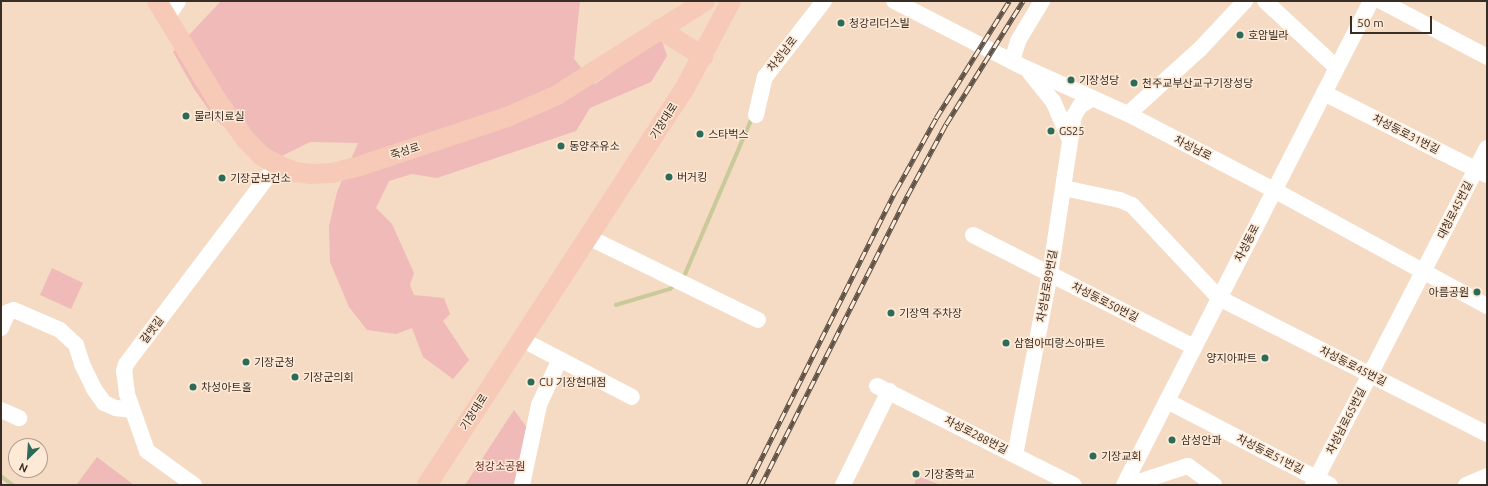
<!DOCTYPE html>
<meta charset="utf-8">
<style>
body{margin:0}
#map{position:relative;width:1488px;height:486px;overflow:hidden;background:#f5dbc4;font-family:Ubuntu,"Noto Sans KR",sans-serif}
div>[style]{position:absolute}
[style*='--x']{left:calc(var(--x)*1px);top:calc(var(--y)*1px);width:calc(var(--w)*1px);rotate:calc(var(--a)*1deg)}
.green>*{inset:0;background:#efbab8}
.stream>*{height:3.5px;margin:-1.75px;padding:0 1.75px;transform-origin:1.75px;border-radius:1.75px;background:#cac99a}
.minor>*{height:16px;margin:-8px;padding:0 8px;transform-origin:8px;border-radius:8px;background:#fff}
.major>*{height:20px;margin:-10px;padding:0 10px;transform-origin:10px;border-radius:10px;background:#f7cab7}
.rail>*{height:4.5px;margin-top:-2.25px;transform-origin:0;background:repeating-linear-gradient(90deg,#fee9d6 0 9px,#5e5145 0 18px);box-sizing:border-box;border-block:1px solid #5e5145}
.dots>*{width:11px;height:11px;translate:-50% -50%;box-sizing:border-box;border:2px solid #fee9d6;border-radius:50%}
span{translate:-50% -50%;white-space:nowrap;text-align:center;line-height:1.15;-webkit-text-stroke:3px #fee9d6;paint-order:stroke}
.poi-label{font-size:11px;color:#382e25}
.left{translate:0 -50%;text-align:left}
.right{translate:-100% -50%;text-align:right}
.street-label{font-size:11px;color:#382e25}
.park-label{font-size:11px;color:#6a292a}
.frame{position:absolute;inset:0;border:2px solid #382e25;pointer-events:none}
.north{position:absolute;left:8px;top:438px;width:40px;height:40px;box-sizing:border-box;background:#fee9d6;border:1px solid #af9e8f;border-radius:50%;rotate:205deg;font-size:11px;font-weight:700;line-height:16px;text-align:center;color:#382e25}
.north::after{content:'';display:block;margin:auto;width:14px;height:18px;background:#2d6b59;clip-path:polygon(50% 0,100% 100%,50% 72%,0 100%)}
.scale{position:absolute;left:1350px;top:16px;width:82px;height:18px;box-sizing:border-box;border:2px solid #382e25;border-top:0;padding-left:5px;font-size:12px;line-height:14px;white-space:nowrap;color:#382e25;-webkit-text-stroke:3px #fee9d6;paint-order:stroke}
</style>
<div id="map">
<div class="green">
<i style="clip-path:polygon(221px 1px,580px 1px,574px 59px,595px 84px,661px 38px,667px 56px,651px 82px,590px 108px,576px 131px,437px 178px,412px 174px,389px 181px,376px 208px,392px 224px,414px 273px,410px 285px,414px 295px,444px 298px,450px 314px,443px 321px,469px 360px,453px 379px,423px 357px,412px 328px,396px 334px,367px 330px,349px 307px,330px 262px,329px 226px,337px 192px,358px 143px,310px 142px,268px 163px,216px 120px,194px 89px,173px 52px)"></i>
<i style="clip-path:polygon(52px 268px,83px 283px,71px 309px,40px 295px)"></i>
<i style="clip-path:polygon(514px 410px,528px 429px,515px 485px,465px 485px)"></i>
<i style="clip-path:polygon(97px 457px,134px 485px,77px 484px)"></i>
<i style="clip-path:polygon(917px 476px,941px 485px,914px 485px)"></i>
</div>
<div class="stream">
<i style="--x:683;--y:279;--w:173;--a:-66.8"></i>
<i style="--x:616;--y:305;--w:56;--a:-16.5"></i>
<i style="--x:670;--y:289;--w:6;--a:-39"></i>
<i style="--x:1;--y:476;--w:15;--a:37"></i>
</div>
<div class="minor">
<i style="--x:894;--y:1;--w:140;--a:27.1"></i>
<i style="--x:1019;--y:65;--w:120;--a:24.2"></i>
<i style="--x:1128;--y:114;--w:165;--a:27.5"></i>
<i style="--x:1274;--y:190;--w:243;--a:28.6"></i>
<i style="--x:1265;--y:1;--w:97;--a:42.9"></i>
<i style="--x:1381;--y:1;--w:120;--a:27.8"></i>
<i style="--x:167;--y:17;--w:19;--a:-55"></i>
<i style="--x:1012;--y:61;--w:21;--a:-73"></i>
<i style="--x:1018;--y:41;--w:47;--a:-59"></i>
<i style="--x:1030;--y:73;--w:36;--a:51"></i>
<i style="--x:1053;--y:101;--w:40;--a:66.6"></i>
<i style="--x:1324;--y:93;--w:182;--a:26.7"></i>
<i style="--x:1128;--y:114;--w:97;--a:-42.1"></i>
<i style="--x:1200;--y:49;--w:66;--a:-46.8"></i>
<i style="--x:756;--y:115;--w:39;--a:-77"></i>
<i style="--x:765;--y:77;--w:96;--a:-52.2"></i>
<i style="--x:1064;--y:188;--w:57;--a:12.1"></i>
<i style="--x:1120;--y:200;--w:13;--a:23"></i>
<i style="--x:1132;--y:205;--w:127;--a:46.9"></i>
<i style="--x:1219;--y:298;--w:301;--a:26.9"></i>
<i style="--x:973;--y:235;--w:248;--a:26.9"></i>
<i style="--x:588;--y:237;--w:189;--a:26"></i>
<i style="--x:1;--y:328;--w:17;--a:-66"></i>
<i style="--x:8;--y:312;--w:6;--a:-18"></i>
<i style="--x:14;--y:310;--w:50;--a:23.5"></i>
<i style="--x:60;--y:330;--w:22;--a:43"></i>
<i style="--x:76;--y:345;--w:20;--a:72"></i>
<i style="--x:82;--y:364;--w:28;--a:64"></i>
<i style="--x:94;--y:389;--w:17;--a:54"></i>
<i style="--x:104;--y:403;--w:13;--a:23"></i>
<i style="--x:116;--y:408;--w:16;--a:7"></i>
<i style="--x:521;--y:339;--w:125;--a:27.6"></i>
<i style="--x:877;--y:386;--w:220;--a:26.7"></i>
<i style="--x:1167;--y:401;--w:183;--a:27.3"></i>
<i style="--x:1;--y:410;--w:20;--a:24"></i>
<i style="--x:1015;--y:455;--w:184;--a:-79.1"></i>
<i style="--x:1050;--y:274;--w:160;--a:-81.4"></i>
<i style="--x:1074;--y:116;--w:12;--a:-59"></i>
<i style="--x:1080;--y:106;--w:15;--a:-32"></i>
<i style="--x:194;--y:485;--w:58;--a:-144.1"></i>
<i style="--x:147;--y:451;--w:60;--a:-109.3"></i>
<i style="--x:127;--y:394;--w:23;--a:-97"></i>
<i style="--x:124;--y:371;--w:7;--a:-74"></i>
<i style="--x:126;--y:364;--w:236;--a:-52.9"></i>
<i style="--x:522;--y:485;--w:82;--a:-78"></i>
<i style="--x:539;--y:405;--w:48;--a:-65.6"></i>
<i style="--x:843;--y:485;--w:105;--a:-63.9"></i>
<i style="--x:1124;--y:485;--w:543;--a:-62.96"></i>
<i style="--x:1129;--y:485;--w:62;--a:-17.9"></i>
<i style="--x:1188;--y:466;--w:32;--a:36"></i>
<i style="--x:1313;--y:485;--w:379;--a:-62.7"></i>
<i style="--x:1466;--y:485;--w:23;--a:-23"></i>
</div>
<div class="major">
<i style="--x:157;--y:1;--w:118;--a:58.9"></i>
<i style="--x:218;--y:102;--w:49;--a:53.4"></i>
<i style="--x:247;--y:141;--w:21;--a:45"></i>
<i style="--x:262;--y:156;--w:16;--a:30"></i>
<i style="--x:276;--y:164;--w:21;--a:23"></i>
<i style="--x:295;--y:172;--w:16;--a:7"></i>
<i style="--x:311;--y:174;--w:21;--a:-3"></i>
<i style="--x:332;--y:173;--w:29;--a:-14"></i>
<i style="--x:360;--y:166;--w:155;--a:-18.4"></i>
<i style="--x:507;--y:117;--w:55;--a:-23.7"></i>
<i style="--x:557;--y:95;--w:175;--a:-32.4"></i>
<i style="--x:659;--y:29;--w:52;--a:31.5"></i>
<i style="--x:427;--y:485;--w:471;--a:-57"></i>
<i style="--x:684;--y:90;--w:101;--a:-62.2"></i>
</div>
<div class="rail">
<i style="--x:748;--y:485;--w:330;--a:-63.4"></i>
<i style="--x:896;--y:190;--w:82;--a:-60.9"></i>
<i style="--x:936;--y:118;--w:138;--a:-58"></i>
<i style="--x:761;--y:485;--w:324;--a:-63.2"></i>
<i style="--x:907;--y:196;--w:82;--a:-61.6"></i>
<i style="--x:946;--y:124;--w:145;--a:-58"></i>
</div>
<div class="dots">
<i style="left:841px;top:23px;background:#2d6b59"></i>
<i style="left:1240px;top:35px;background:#2d6b59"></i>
<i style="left:1071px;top:80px;background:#2d6b59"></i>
<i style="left:1134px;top:83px;background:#2d6b59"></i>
<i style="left:186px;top:116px;background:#2d6b59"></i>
<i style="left:1051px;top:131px;background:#2d6b59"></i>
<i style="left:700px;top:134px;background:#2d6b59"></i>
<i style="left:561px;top:146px;background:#2d6b59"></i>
<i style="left:669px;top:177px;background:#2d6b59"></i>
<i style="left:222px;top:178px;background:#2d6b59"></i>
<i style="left:1477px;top:292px;background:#2d6b59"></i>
<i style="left:891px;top:313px;background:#2d6b59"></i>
<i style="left:1006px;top:343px;background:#2d6b59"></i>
<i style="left:1265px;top:358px;background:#2d6b59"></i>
<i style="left:246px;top:362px;background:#2d6b59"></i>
<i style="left:295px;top:377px;background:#2d6b59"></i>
<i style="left:531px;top:382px;background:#2d6b59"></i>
<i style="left:193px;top:387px;background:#2d6b59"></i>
<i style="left:1172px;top:440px;background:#2d6b59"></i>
<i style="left:1093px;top:456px;background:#2d6b59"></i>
<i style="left:916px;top:474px;background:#2d6b59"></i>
</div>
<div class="poi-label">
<span class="left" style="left:849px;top:23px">청강리더스빌</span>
<span class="left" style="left:1248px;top:35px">호암빌라</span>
<span class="left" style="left:1079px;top:80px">기장성당</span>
<span class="left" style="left:1142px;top:83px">천주교부산교구기장성당</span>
<span class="left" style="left:194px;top:116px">물리치료실</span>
<span class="left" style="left:1059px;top:131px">GS25</span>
<span class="left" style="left:708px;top:134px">스타벅스</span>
<span class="left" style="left:569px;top:146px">동양주유소</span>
<span class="left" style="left:677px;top:177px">버거킹</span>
<span class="left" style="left:230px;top:178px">기장군보건소</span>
<span class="right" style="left:1469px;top:292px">아름공원</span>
<span class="left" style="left:899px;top:313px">기장역 주차장</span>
<span class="left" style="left:1014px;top:343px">삼협아띠랑스아파트</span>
<span class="right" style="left:1257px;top:358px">양지아파트</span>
<span class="left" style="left:254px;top:362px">기장군청</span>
<span class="left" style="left:303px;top:377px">기장군의회</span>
<span class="left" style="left:539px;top:382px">CU 기장현대점</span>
<span class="left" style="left:201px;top:387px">차성아트홀</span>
<span class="left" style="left:1181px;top:440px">삼성안과</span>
<span class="left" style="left:1101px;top:456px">기장교회</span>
<span class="left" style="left:924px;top:474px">기장중학교</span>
</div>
<div class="street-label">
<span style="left:782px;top:54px;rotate:-52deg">차성남로</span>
<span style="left:664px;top:121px;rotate:-57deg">기장대로</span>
<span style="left:1406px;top:134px;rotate:27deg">차성동로31번길</span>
<span style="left:1193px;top:148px;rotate:27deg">차성남로</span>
<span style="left:405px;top:151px;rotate:-18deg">죽성로</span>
<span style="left:1455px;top:210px;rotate:-63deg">대청로45번길</span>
<span style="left:1247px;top:243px;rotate:-63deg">차성동로</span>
<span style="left:1047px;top:286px;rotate:-80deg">차성남로89번길</span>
<span style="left:1105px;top:302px;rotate:27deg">차성동로50번길</span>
<span style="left:152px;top:330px;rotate:-53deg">갈맷길</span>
<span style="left:1353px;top:366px;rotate:27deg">차성동로45번길</span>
<span style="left:474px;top:412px;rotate:-57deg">기장대로</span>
<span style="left:1346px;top:421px;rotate:-63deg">차성남로65번길</span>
<span style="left:976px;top:435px;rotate:27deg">차성로288번길</span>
<span style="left:1270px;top:454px;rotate:27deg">차성동로51번길</span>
</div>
<div class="park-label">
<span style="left:500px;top:466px">청강소공원</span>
</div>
<div class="frame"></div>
<div class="north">N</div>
<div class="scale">50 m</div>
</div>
